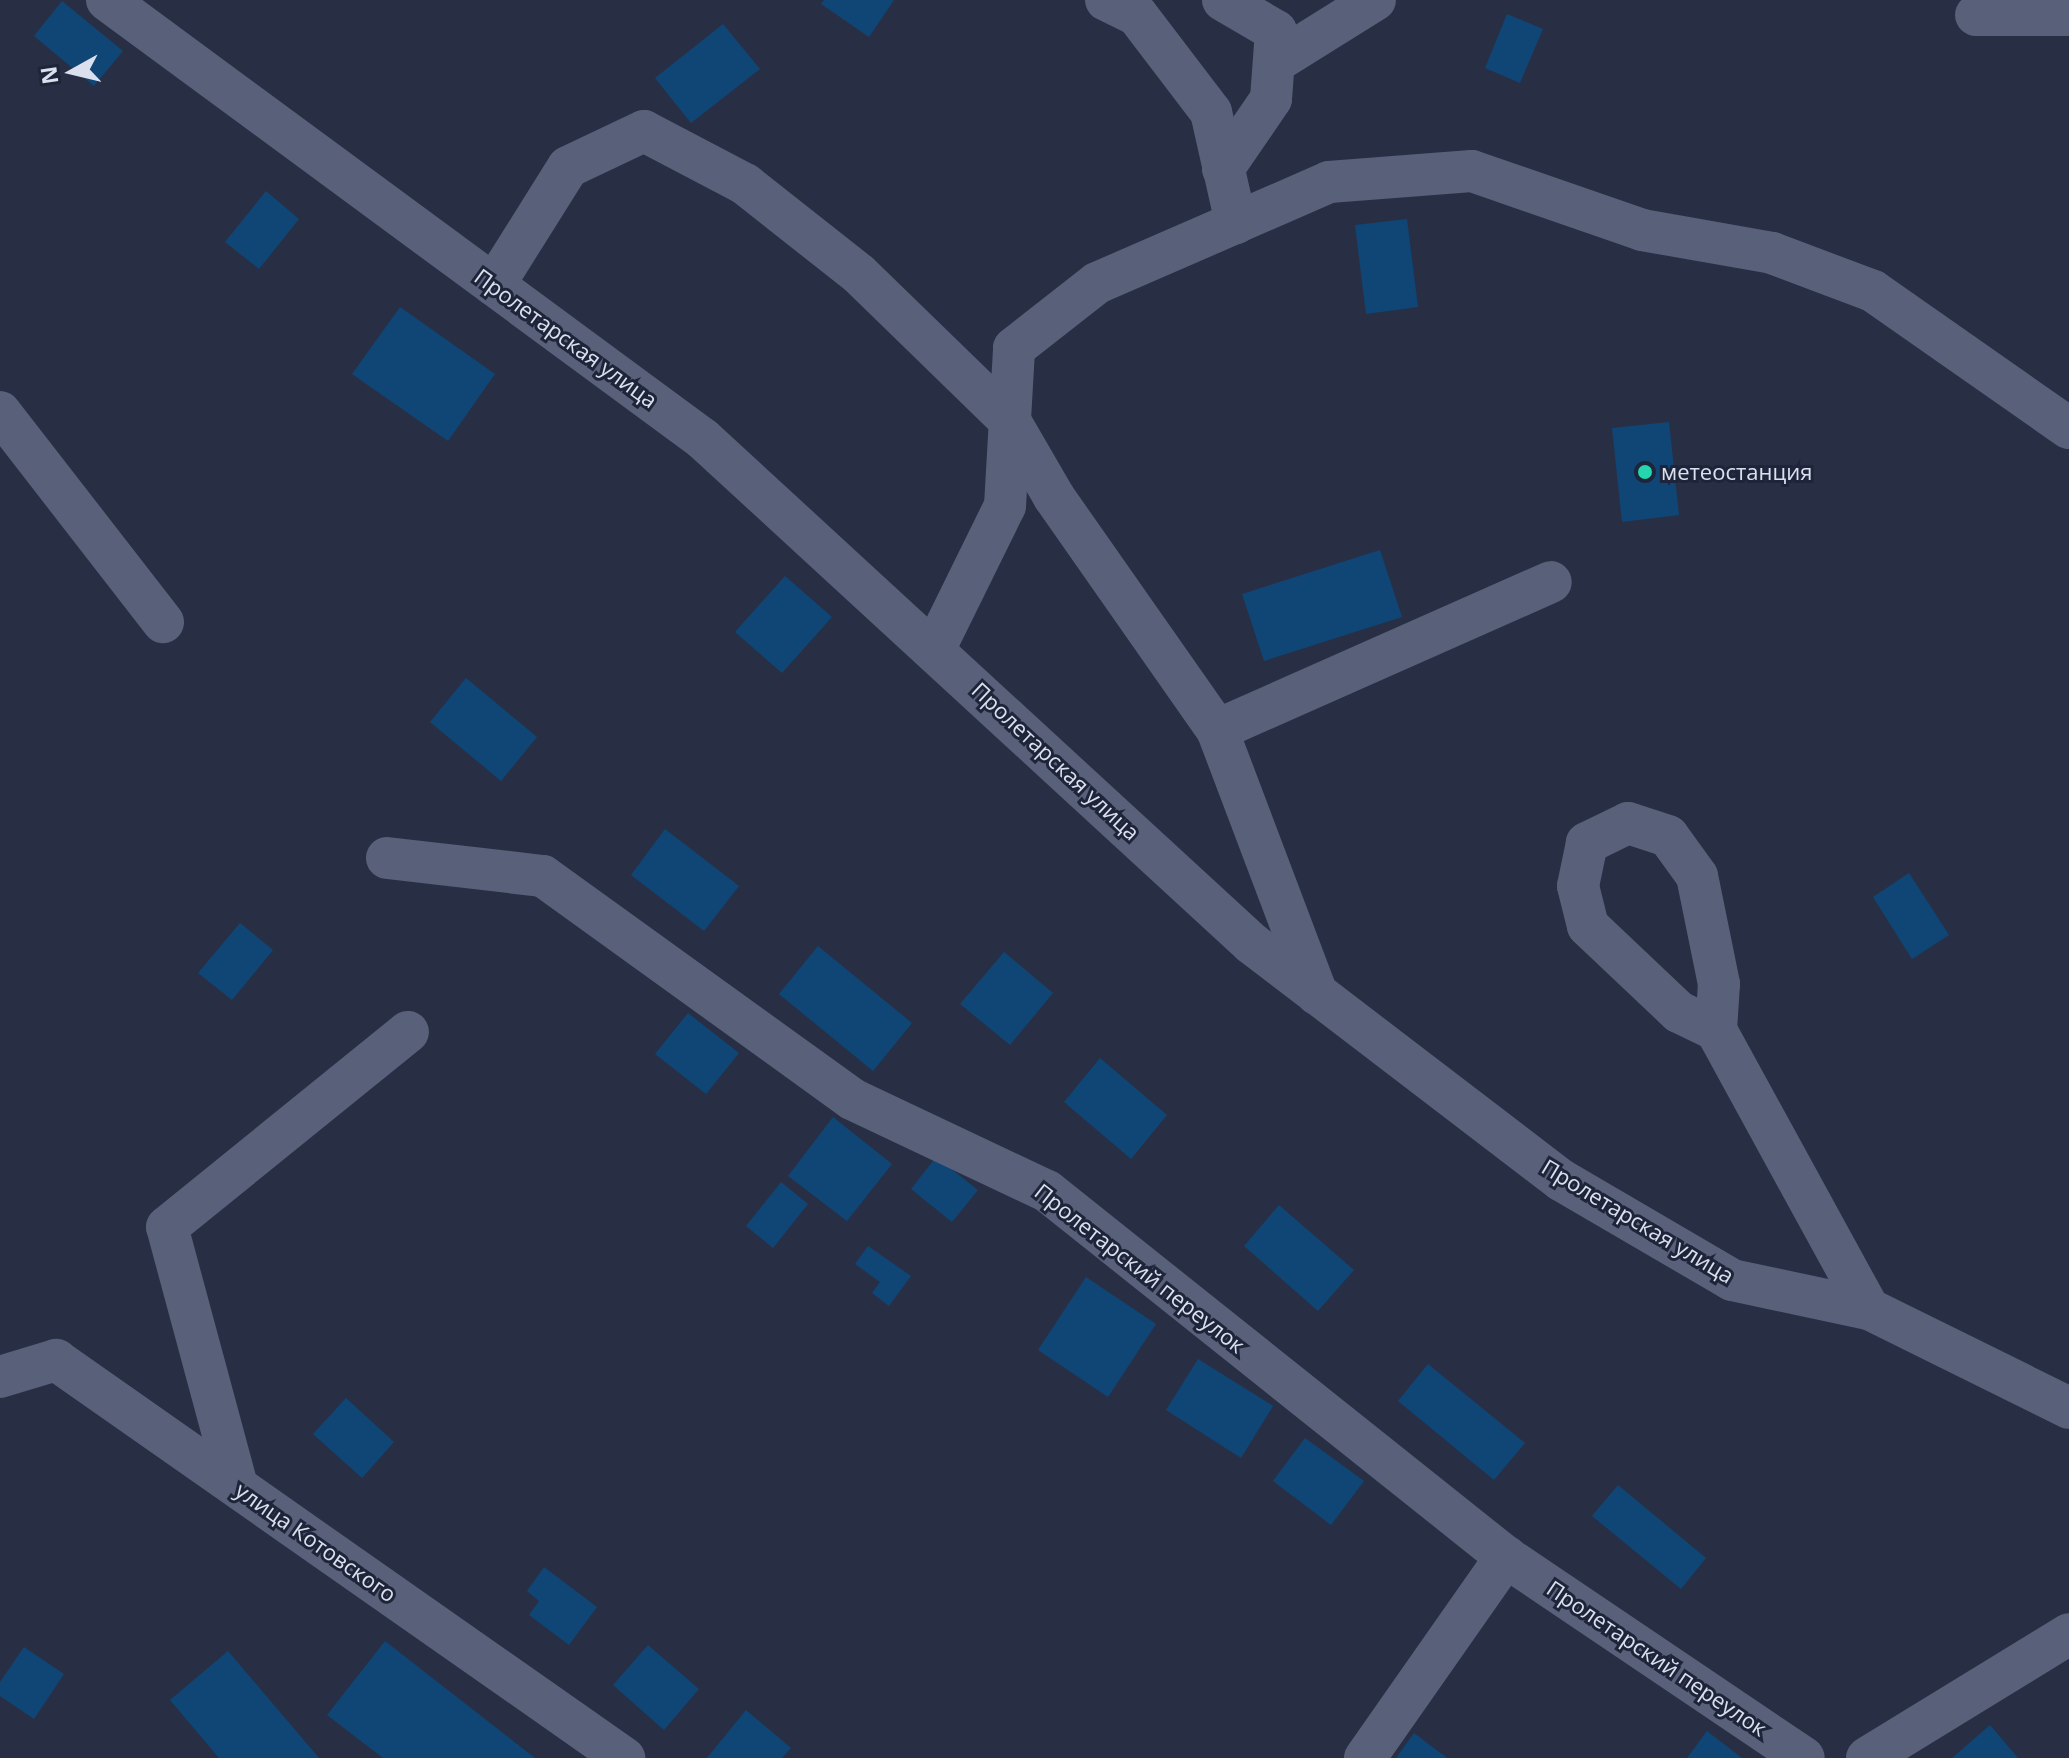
<!DOCTYPE html>
<meta charset="utf-8">
<style>
body{margin:0}
#map{position:relative;width:2069px;height:1758px;overflow:hidden;background:#282f45;font-family:"Open Sans",sans-serif}
div>[style]{position:absolute}
[style*='--x']{left:calc(var(--x)*1px);top:calc(var(--y)*1px);width:calc(var(--w)*1px);rotate:calc(var(--a)*1deg)}
.building>*{inset:0;background:#0f4676}
.minor>*{height:42px;margin:-21px;padding:0 21px;transform-origin:21px;border-radius:21px;background:#586179}
.dots>*{width:22px;height:22px;translate:-50% -50%;box-sizing:border-box;border:4px solid #1e253a;border-radius:50%}
span{translate:-50% -50%;white-space:nowrap;text-align:center;line-height:1.15;-webkit-text-stroke:6px #1e253a;paint-order:stroke}
.street-label{font-size:22px;color:#dae0ee}
.poi-label{font-size:22px;color:#dae0ee}
.left{translate:0 -50%;text-align:left}
.north{position:absolute;left:32px;top:32px;width:80px;height:80px;-webkit-text-stroke:6px #1e253a;paint-order:stroke;rotate:262deg;font-size:22px;font-weight:700;line-height:32px;text-align:center;color:#dae0ee}
.north::after{content:'';display:block;margin:auto;width:28px;height:36px;background:#dae0ee;clip-path:polygon(50% 0,100% 100%,50% 72%,0 100%)}
</style>
<div id="map">
<div class="building">
<i style="clip-path:polygon(824px 0,894px 0,869px 37px,821px 4px)"></i>
<i style="clip-path:polygon(62px 1px,123px 51px,94px 86px,34px 36px)"></i>
<i style="clip-path:polygon(1507px 14px,1543px 29px,1520px 83px,1485px 68px)"></i>
<i style="clip-path:polygon(723px 24px,760px 69px,691px 123px,655px 78px)"></i>
<i style="clip-path:polygon(266px 191px,299px 219px,259px 269px,225px 242px)"></i>
<i style="clip-path:polygon(1407px 219px,1418px 307px,1366px 314px,1355px 225px)"></i>
<i style="clip-path:polygon(400px 307px,495px 374px,448px 441px,352px 374px)"></i>
<i style="clip-path:polygon(1669px 422px,1679px 515px,1622px 522px,1612px 428px)"></i>
<i style="clip-path:polygon(1380px 550px,1402px 617px,1264px 661px,1242px 594px)"></i>
<i style="clip-path:polygon(785px 576px,832px 617px,782px 673px,735px 632px)"></i>
<i style="clip-path:polygon(466px 678px,537px 737px,501px 781px,430px 722px)"></i>
<i style="clip-path:polygon(665px 829px,739px 886px,704px 931px,631px 875px)"></i>
<i style="clip-path:polygon(1909px 873px,1949px 935px,1912px 959px,1873px 897px)"></i>
<i style="clip-path:polygon(240px 923px,273px 950px,232px 1000px,198px 973px)"></i>
<i style="clip-path:polygon(818px 946px,912px 1023px,873px 1071px,779px 994px)"></i>
<i style="clip-path:polygon(1004px 952px,1053px 993px,1010px 1045px,960px 1004px)"></i>
<i style="clip-path:polygon(688px 1013px,739px 1053px,706px 1094px,655px 1054px)"></i>
<i style="clip-path:polygon(1100px 1058px,1167px 1115px,1131px 1159px,1064px 1102px)"></i>
<i style="clip-path:polygon(833px 1117px,892px 1164px,847px 1221px,788px 1176px)"></i>
<i style="clip-path:polygon(936px 1157px,978px 1190px,952px 1222px,911px 1189px)"></i>
<i style="clip-path:polygon(781px 1182px,808px 1204px,773px 1248px,746px 1226px)"></i>
<i style="clip-path:polygon(1279px 1205px,1354px 1270px,1318px 1311px,1244px 1246px)"></i>
<i style="clip-path:polygon(868px 1246px,911px 1276px,889px 1306px,872px 1293px,880px 1282px,855px 1264px)"></i>
<i style="clip-path:polygon(1086px 1277px,1156px 1324px,1108px 1397px,1038px 1350px)"></i>
<i style="clip-path:polygon(1198px 1359px,1273px 1406px,1241px 1458px,1166px 1410px)"></i>
<i style="clip-path:polygon(1428px 1364px,1525px 1443px,1494px 1480px,1398px 1401px)"></i>
<i style="clip-path:polygon(346px 1398px,394px 1442px,362px 1478px,313px 1434px)"></i>
<i style="clip-path:polygon(1305px 1438px,1364px 1481px,1331px 1525px,1273px 1481px)"></i>
<i style="clip-path:polygon(1618px 1485px,1706px 1558px,1681px 1589px,1592px 1516px)"></i>
<i style="clip-path:polygon(544px 1567px,597px 1607px,569px 1645px,529px 1615px,539px 1601px,527px 1591px)"></i>
<i style="clip-path:polygon(385px 1641px,535px 1758px,383px 1758px,327px 1715px)"></i>
<i style="clip-path:polygon(648px 1645px,699px 1689px,664px 1730px,613px 1685px)"></i>
<i style="clip-path:polygon(24px 1647px,64px 1674px,34px 1719px,0 1696px,0 1682px)"></i>
<i style="clip-path:polygon(228px 1651px,319px 1758px,219px 1758px,170px 1700px)"></i>
<i style="clip-path:polygon(746px 1710px,791px 1748px,782px 1758px,707px 1758px)"></i>
<i style="clip-path:polygon(1990px 1725px,2018px 1758px,1952px 1758px)"></i>
<i style="clip-path:polygon(1707px 1731px,1742px 1758px,1687px 1758px)"></i>
<i style="clip-path:polygon(1414px 1733px,1447px 1758px,1396px 1758px)"></i>
</div>
<div class="minor">
<i style="--x:107;--y:0;--w:740;--a:36.37"></i>
<i style="--x:703;--y:439;--w:745;--a:42.6"></i>
<i style="--x:1251;--y:943;--w:390;--a:37.4"></i>
<i style="--x:1561;--y:1180;--w:198;--a:30.3"></i>
<i style="--x:1732;--y:1280;--w:140;--a:12"></i>
<i style="--x:1869;--y:1309;--w:223;--a:26.3"></i>
<i style="--x:1106;--y:0;--w:34;--a:26"></i>
<i style="--x:1137;--y:15;--w:122;--a:52.7"></i>
<i style="--x:1211;--y:112;--w:114;--a:77.3"></i>
<i style="--x:1223;--y:0;--w:61;--a:30.3"></i>
<i style="--x:1276;--y:31;--w:68;--a:94.2"></i>
<i style="--x:1271;--y:99;--w:85;--a:124.4"></i>
<i style="--x:1976;--y:15;--w:93;--a:0"></i>
<i style="--x:1274;--y:63;--w:119;--a:-32"></i>
<i style="--x:494;--y:285;--w:139;--a:-57.9"></i>
<i style="--x:568;--y:167;--w:84;--a:-25.3"></i>
<i style="--x:644;--y:131;--w:114;--a:27.7"></i>
<i style="--x:745;--y:184;--w:145;--a:38.3"></i>
<i style="--x:859;--y:274;--w:211;--a:44.2"></i>
<i style="--x:1010;--y:421;--w:88;--a:59.9"></i>
<i style="--x:1054;--y:497;--w:284;--a:55"></i>
<i style="--x:0;--y:412;--w:266;--a:52.2"></i>
<i style="--x:935;--y:648;--w:158;--a:-63.8"></i>
<i style="--x:1005;--y:506;--w:158;--a:-86.7"></i>
<i style="--x:1014;--y:348;--w:105;--a:-38.1"></i>
<i style="--x:1097;--y:283;--w:253;--a:-23.5"></i>
<i style="--x:1329;--y:182;--w:143;--a:-4.4"></i>
<i style="--x:1472;--y:171;--w:180;--a:19.1"></i>
<i style="--x:1642;--y:230;--w:132;--a:10"></i>
<i style="--x:1772;--y:253;--w:108;--a:20.6"></i>
<i style="--x:1873;--y:291;--w:239;--a:35"></i>
<i style="--x:387;--y:858;--w:157;--a:6.6"></i>
<i style="--x:543;--y:876;--w:381;--a:35.8"></i>
<i style="--x:852;--y:1099;--w:216;--a:25.3"></i>
<i style="--x:1047;--y:1191;--w:587;--a:38.57"></i>
<i style="--x:1506;--y:1557;--w:359;--a:34"></i>
<i style="--x:1317;--y:994;--w:282;--a:-110.7"></i>
<i style="--x:1217;--y:730;--w:365;--a:-23.9"></i>
<i style="--x:1716;--y:1030;--w:46;--a:-86.3"></i>
<i style="--x:1719;--y:984;--w:110;--a:-101.5"></i>
<i style="--x:1697;--y:876;--w:49;--a:-125.9"></i>
<i style="--x:1668;--y:836;--w:42;--a:-162"></i>
<i style="--x:1628;--y:823;--w:46;--a:154"></i>
<i style="--x:1587;--y:843;--w:44;--a:101.8"></i>
<i style="--x:1578;--y:886;--w:41;--a:76"></i>
<i style="--x:1588;--y:926;--w:125;--a:43.4"></i>
<i style="--x:1679;--y:1012;--w:41;--a:25.9"></i>
<i style="--x:1716;--y:1030;--w:318;--a:61.3"></i>
<i style="--x:0;--y:1377;--w:59;--a:-16.9"></i>
<i style="--x:56;--y:1360;--w:694;--a:35.02"></i>
<i style="--x:237;--y:1486;--w:268;--a:-105.1"></i>
<i style="--x:167;--y:1227;--w:310;--a:-39"></i>
<i style="--x:1365;--y:1758;--w:246;--a:-55"></i>
<i style="--x:1867;--y:1758;--w:237;--a:-31.5"></i>
</div>
<div class="dots">
<i style="left:1645px;top:472px;background:#24d5af"></i>
</div>
<div class="street-label">
<span style="left:566px;top:338px;rotate:36deg">Пролетарская улица</span>
<span style="left:1056px;top:761px;rotate:43deg">Пролетарская улица</span>
<span style="left:1638px;top:1221px;rotate:31deg">Пролетарская улица</span>
<span style="left:1140px;top:1268px;rotate:38deg">Пролетарский переулок</span>
<span style="left:316px;top:1542px;rotate:35deg">улица Котовского</span>
<span style="left:1657px;top:1658px;rotate:34deg">Пролетарский переулок</span>
</div>
<div class="poi-label">
<span class="left" style="left:1661px;top:472px">метеостанция</span>
</div>
<div class="north">N</div>
</div>
